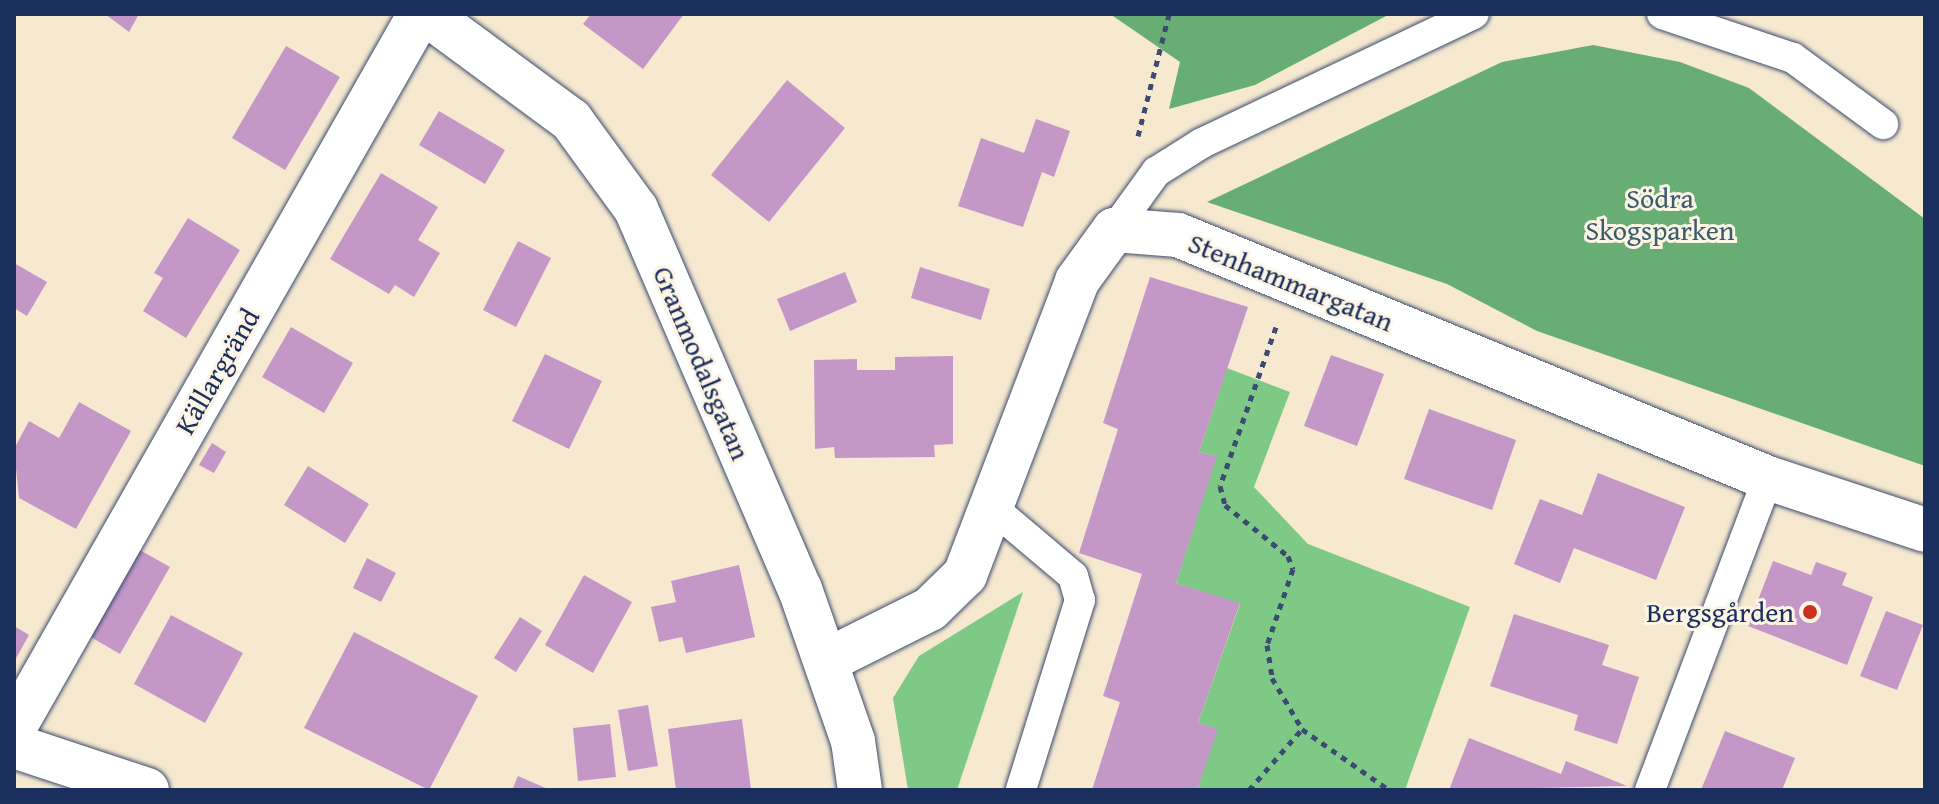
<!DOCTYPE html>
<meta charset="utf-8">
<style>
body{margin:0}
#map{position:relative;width:1939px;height:804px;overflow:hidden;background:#f6e9d0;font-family:"Gentium Book Plus",serif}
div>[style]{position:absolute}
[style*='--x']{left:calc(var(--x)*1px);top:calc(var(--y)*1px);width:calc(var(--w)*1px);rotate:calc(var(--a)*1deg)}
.green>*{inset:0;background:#7fc987}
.forest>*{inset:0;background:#67ad74}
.building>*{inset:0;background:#c398c7}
.path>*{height:5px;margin-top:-2.5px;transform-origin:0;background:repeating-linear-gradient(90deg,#3c4b6f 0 6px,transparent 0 12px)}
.roads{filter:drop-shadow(0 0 2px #3c4b6f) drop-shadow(0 0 2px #3c4b6f)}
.service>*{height:30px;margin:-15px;padding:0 15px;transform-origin:15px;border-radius:15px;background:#fff}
.minor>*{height:44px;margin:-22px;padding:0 22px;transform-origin:22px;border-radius:22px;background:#fff}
.tertiary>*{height:44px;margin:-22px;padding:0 22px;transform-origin:22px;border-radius:22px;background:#fff}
.dots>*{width:22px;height:22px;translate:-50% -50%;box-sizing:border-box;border:4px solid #fcf5e5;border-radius:50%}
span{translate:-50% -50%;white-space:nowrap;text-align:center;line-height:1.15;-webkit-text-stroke:6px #fcf5e5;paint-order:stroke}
.park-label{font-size:28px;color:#395d6a}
.street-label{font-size:28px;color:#1b2f5e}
.poi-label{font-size:28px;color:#1b2f5e}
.right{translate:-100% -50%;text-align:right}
.frame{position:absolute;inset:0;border:16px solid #1b2f5e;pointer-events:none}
</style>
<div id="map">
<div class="green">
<i style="clip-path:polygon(1227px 368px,1290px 392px,1254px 487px,1308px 544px,1470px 607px,1405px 790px,1197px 790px,1217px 729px,1198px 723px,1240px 604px,1176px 583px,1216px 456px,1199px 452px)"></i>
<i style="clip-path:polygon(1023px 592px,957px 790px,908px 790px,893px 698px,919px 656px)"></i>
</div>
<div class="forest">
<i style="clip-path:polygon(1110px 14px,1390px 14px,1255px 85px,1169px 109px,1180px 62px)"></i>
<i style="clip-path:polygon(1593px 45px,1680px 62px,1749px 88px,1925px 219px,1925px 466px,1537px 331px,1447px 284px,1207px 202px,1502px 62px)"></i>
</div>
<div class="building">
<i style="clip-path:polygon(105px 14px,139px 14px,129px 32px)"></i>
<i style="clip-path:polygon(591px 14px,684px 14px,643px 69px,583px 24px)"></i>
<i style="clip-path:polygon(286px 46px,340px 77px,285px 170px,232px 138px)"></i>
<i style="clip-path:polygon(787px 80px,845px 128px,769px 222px,711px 175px)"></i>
<i style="clip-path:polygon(439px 111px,505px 150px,485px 184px,419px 145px)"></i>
<i style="clip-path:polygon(1036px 119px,1070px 131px,1054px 177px,1042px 172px,1023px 227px,958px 206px,981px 138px,1024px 153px)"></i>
<i style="clip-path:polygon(381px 173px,438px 207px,418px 240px,440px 253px,414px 297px,395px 285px,389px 294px,330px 259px)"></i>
<i style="clip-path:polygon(188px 218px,240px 250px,186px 338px,143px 311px,163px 278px,154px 273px)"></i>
<i style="clip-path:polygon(518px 241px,551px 258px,516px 327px,483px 310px)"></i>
<i style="clip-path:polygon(14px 263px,47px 282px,27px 316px,14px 308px)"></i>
<i style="clip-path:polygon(920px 267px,990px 289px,981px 320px,911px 298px)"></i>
<i style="clip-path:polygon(845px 272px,857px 302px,790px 331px,777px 299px)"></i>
<i style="clip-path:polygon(1150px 277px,1248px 307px,1199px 452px,1217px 456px,1176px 583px,1240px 603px,1198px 723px,1218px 729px,1197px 790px,1092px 790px,1120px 702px,1103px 696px,1142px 574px,1079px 553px,1118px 429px,1103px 423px)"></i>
<i style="clip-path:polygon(291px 327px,353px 363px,324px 413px,262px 377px)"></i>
<i style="clip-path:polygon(545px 354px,602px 381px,569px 449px,512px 421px)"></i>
<i style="clip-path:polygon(1331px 355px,1384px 374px,1357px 446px,1304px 426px)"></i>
<i style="clip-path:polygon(953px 356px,953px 444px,934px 445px,935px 457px,835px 458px,834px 447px,815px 449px,814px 360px,857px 359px,857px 370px,895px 370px,895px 357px)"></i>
<i style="clip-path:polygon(79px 402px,131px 431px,76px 529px,19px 498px,14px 449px,29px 421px,59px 438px)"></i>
<i style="clip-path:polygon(1429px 409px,1516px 440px,1492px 510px,1404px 479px)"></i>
<i style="clip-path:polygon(212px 443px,226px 452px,214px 473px,199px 465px)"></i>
<i style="clip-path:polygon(308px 466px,369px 504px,345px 543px,284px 505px)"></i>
<i style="clip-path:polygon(1598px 473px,1685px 507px,1656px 580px,1574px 548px,1560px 583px,1514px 564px,1540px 499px,1582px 515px)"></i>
<i style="clip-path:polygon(138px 549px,170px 567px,120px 654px,89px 636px)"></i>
<i style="clip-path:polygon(367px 558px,396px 573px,381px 602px,353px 588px)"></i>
<i style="clip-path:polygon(1773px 561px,1811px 575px,1816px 562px,1847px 573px,1842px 585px,1873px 597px,1847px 665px,1748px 626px)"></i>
<i style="clip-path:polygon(739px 565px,755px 637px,686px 653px,682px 637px,659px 642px,651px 607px,676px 602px,671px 581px)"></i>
<i style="clip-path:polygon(584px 575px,632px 602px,593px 673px,545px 645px)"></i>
<i style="clip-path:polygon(1886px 611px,1923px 625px,1897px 690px,1860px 676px)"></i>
<i style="clip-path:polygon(1514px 614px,1609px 645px,1602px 665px,1639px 677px,1617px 744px,1574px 730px,1578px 715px,1490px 686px)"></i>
<i style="clip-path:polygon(171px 615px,243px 653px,205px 723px,134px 684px)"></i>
<i style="clip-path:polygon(520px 617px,542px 631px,516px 672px,494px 658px)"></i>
<i style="clip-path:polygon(14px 626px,29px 635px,14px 662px)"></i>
<i style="clip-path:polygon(354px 632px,478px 696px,429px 790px,304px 728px)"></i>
<i style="clip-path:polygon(648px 705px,658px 766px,628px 771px,618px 710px)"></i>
<i style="clip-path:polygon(742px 719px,751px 790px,676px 790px,668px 729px)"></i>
<i style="clip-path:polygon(610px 724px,616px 777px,578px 781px,573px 728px)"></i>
<i style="clip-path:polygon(1725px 731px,1795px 758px,1782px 790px,1701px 790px)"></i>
<i style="clip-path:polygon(1469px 738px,1561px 774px,1566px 761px,1627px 786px,1449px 790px)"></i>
<i style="clip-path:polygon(518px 776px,550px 790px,512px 790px)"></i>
</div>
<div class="path">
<i style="--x:1138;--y:136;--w:126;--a:-75.7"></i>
<i style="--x:1276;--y:327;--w:169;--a:109.4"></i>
<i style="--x:1220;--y:486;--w:20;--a:75"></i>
<i style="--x:1225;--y:505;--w:81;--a:39"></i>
<i style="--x:1288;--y:556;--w:14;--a:69"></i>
<i style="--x:1293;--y:569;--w:80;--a:108.9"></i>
<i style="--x:1267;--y:645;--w:33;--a:81"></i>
<i style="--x:1272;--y:678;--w:59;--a:59.5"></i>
<i style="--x:1302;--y:729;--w:106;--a:35"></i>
<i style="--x:1249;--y:790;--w:81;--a:-49"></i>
</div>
<div class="roads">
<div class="service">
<i style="--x:1662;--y:14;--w:138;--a:18.6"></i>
<i style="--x:1793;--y:58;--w:112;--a:36.3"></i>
<i style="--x:1114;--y:230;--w:72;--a:-54.1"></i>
<i style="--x:1156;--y:172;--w:54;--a:-32.2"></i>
<i style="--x:1202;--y:143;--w:301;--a:-25.4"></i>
<i style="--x:995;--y:510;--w:102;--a:40.2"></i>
<i style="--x:1073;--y:576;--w:25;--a:74"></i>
<i style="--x:1080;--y:600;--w:199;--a:107.3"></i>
<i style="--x:1650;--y:790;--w:334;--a:-69.3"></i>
</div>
<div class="minor">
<i style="--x:826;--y:661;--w:116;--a:-26.6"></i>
<i style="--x:930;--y:609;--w:49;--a:-44.2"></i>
<i style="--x:965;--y:575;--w:315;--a:-69.1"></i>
<i style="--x:1077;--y:281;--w:63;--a:-54"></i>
<i style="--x:1114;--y:230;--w:64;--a:4.5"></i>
<i style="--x:1178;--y:235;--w:638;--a:22.39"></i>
<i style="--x:1768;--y:478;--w:165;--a:18.3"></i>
<i style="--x:14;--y:728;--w:821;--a:-60.38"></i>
<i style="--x:14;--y:746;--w:140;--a:18.3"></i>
</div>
<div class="tertiary">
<i style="--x:427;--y:14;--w:179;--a:36.4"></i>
<i style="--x:571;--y:120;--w:110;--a:53.9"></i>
<i style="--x:636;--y:209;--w:414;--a:66.7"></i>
<i style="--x:800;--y:589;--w:161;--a:70.8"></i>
<i style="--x:853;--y:741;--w:49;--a:81.9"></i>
</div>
</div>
<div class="dots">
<i style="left:1810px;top:612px;background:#c8321e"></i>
</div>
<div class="park-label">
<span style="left:1660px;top:214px">Södra<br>Skogsparken</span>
</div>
<div class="street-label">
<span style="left:1291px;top:282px;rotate:22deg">Stenhammargatan</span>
<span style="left:702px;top:363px;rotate:67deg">Granmodalsgatan</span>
<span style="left:217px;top:371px;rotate:-60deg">Källargränd</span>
</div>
<div class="poi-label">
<span class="right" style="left:1794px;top:612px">Bergsgården</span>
</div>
<div class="frame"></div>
</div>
